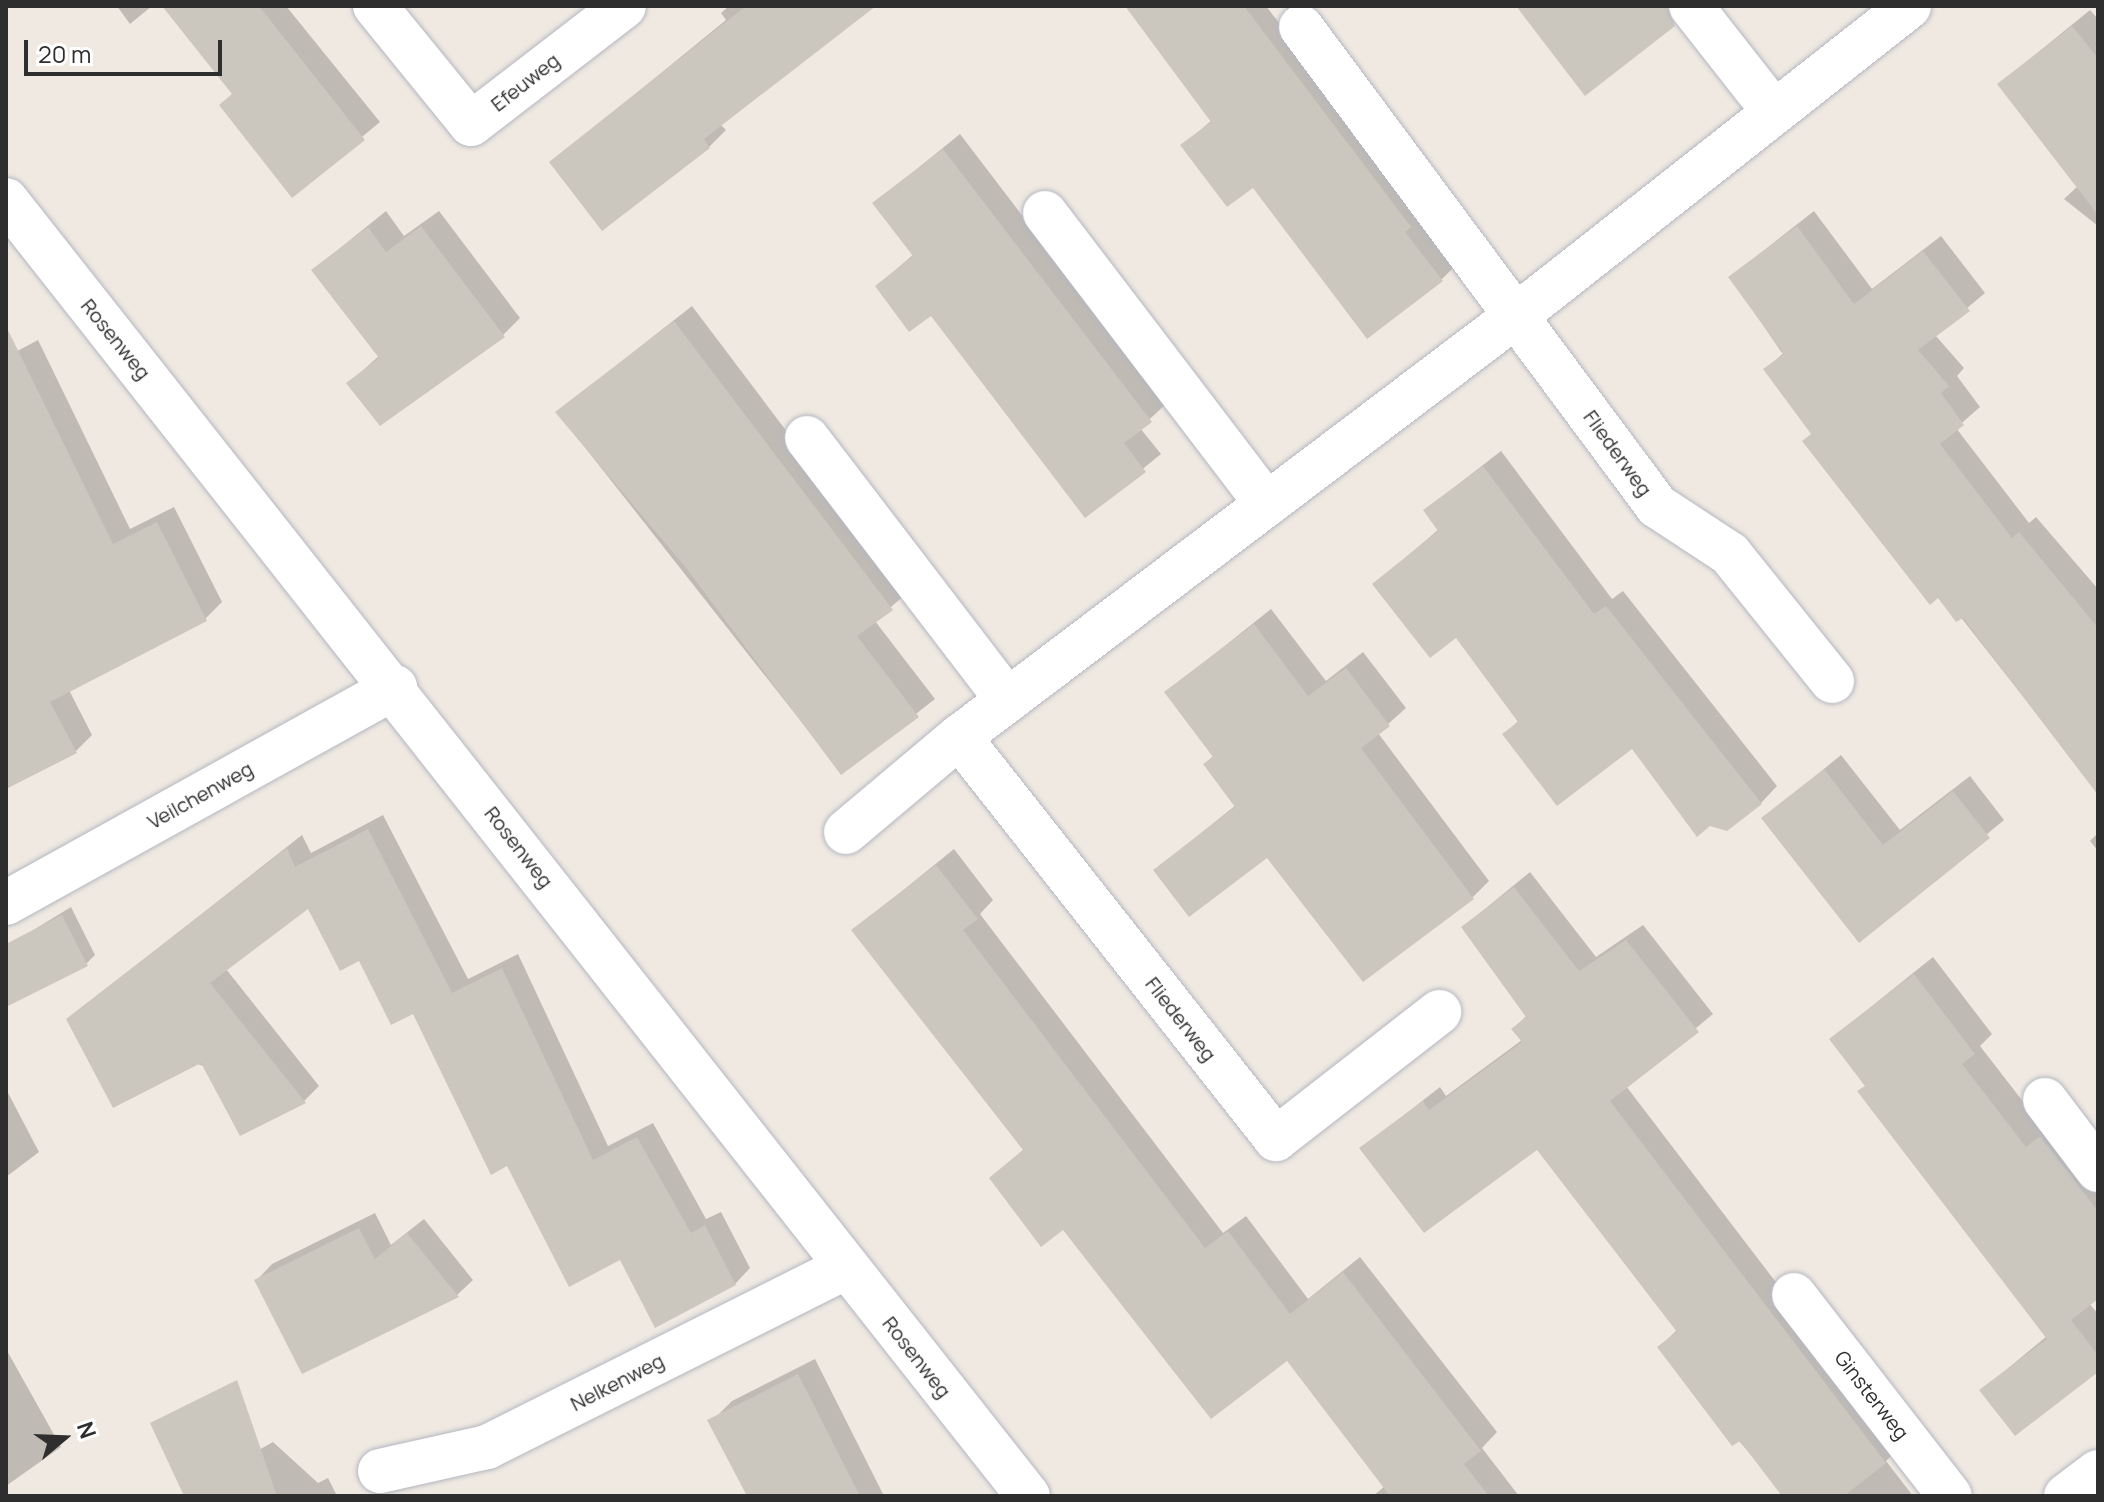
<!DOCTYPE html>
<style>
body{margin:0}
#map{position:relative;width:2104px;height:1502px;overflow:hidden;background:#efe9e1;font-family:Manrope,sans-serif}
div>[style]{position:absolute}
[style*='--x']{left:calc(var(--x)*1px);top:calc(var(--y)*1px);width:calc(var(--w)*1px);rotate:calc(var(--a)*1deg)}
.shadow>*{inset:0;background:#0003}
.building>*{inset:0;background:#cbc7bf}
.roads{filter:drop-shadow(0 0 2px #b4b7c1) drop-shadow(0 0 2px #b4b7c1)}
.minor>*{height:44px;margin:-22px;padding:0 22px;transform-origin:22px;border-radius:22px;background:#fff}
span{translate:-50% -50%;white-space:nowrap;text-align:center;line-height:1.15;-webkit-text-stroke:6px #fff;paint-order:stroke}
.street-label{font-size:20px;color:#2e2e2e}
.frame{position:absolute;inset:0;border:8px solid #2e2e2e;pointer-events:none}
.north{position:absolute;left:24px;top:1398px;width:80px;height:80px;-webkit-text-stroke:6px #fff;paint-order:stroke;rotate:71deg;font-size:22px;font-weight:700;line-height:32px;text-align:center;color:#2e2e2e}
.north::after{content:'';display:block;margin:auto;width:28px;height:36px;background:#2e2e2e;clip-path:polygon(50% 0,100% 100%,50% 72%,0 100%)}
.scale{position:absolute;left:24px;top:40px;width:198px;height:36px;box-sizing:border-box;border:4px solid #2e2e2e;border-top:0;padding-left:10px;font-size:24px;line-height:28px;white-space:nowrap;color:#2e2e2e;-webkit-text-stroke:6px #fff;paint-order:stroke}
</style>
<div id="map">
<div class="shadow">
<i style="clip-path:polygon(117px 6px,152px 6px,130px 24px)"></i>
<i style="clip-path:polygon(165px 6px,286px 6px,380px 122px,292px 195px,233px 93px)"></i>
<i style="clip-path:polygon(729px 6px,873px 6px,720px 124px,726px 130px,709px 147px,552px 162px,726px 20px,721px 13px)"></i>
<i style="clip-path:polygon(1127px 6px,1266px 6px,1425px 210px,1457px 264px,1442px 279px,1183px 145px,1212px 120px)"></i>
<i style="clip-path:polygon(2090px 10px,2098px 19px,2098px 226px,2064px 199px,2078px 186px,1999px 84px)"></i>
<i style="clip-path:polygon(960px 134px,1166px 404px,1140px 428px,1161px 454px,1086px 515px,931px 313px,877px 286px,914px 254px,875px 203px)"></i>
<i style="clip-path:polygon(386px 211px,404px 236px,439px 211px,520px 318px,503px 335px,349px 383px,380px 355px,313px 270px)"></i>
<i style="clip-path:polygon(1814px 211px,1872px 289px,1941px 236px,1985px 293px,1935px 335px,1964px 368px,1957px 376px,1980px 407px,1956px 428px,2029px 523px,2036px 517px,2098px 589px,2098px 792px,1766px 369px,1791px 346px,1782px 353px,1730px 277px)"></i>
<i style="clip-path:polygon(692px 306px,908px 592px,875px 621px,935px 699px,841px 772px,557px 412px)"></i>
<i style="clip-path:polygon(38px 340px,130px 529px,174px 507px,222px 602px,205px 619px,69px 690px,92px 735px,75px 752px,6px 786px,6px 357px)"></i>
<i style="clip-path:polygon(1501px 451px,1612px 599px,1623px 591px,1777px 786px,1761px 803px,1632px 747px,1505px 734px,1519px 720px,1456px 635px,1375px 584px,1439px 529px,1425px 510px)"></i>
<i style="clip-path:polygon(1271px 609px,1326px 681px,1363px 652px,1406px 708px,1378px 733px,1489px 881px,1472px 898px,1268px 855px,1155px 870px,1236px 805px,1205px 764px,1214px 755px,1167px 692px)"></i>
<i style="clip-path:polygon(1841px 755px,1900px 830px,1970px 776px,2004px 820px,1859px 940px,1764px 818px)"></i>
<i style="clip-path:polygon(383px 815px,468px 979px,518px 954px,608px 1146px,653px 1123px,706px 1219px,721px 1212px,750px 1268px,735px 1284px,621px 1258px,508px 1163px,414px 1011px,308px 906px,226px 969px,319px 1086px,304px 1101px,68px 1019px,302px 835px,311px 853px)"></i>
<i style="clip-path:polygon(2098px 833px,2098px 851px,2090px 841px)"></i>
<i style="clip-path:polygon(954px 849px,993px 900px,980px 914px,1223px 1233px,1246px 1216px,1308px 1299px,1360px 1257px,1497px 1432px,1482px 1448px,1519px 1496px,1373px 1496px,1385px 1486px,1288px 1358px,992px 1178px,1024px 1149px,854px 930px)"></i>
<i style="clip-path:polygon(1530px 872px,1596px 957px,1643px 925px,1713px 1014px,1626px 1086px,1901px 1446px,1886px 1461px,1913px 1496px,1786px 1496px,1659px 1347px,1677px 1330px,1537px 1147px,1362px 1148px,1440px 1087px,1446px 1096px,1522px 1040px,1514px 1029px,1527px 1015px,1463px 927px)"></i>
<i style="clip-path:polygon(71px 907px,95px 955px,86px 964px,17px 940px)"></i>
<i style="clip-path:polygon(1933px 957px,1992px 1034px,1980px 1046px,2045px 1130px,2098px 1170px,2098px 1296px,2089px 1303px,2098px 1314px,2098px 1369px,1982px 1390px,2047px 1336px,1831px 1039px)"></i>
<i style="clip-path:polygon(6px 1089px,39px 1152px,6px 1177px)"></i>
<i style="clip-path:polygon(375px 1213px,391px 1245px,424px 1219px,473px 1280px,457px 1295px,303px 1372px,257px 1280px,272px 1264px)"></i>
<i style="clip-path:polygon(6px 1349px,61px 1447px,6px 1486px)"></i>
<i style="clip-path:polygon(815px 1359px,884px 1496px,756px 1496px,716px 1417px,732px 1401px)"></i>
<i style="clip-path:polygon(273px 1442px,318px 1483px,328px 1478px,337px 1496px,233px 1496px,238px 1462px)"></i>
</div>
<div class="building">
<i style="clip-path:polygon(162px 6px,259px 6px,365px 140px,292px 198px,219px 105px,232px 94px)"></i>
<i style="clip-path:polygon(746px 6px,876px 6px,704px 139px,710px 148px,602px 231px,549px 162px)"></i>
<i style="clip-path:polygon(1125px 6px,1244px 6px,1411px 227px,1405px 232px,1443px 281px,1367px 339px,1253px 188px,1227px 207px,1180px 145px,1211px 122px)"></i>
<i style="clip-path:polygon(1516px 6px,1667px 6px,1675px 26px,1585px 96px)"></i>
<i style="clip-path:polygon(2072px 26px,2098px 58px,2098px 215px,1997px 84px)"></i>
<i style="clip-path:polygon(943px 149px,1152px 422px,1124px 443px,1146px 472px,1085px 518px,931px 316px,909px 332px,875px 286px,913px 256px,872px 203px)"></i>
<i style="clip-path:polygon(421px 226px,505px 337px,380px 426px,346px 383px,379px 358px,311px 270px,368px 227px,386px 252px)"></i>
<i style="clip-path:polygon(1797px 226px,1854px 304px,1923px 251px,1970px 311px,1918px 350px,1949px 386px,1941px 393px,1964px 425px,1940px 444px,2012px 538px,2019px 532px,2098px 628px,2098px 795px,1963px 618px,1956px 622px,1938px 598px,1930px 605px,1802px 441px,1811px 434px,1763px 369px,1784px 354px,1728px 277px)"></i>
<i style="clip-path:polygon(674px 321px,893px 610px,857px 636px,919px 717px,841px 775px,687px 569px,555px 412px)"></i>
<i style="clip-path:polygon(6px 326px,113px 544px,157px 522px,207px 621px,50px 702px,77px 753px,6px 789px)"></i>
<i style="clip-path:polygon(1483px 466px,1594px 614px,1606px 606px,1762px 804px,1727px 831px,1710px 826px,1697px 837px,1632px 749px,1557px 806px,1502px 734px,1518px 722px,1456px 638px,1430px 658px,1372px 584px,1438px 531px,1423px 510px)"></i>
<i style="clip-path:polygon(1254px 624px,1308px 696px,1346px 668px,1390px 726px,1361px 748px,1474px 899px,1363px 982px,1267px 858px,1189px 917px,1153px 870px,1235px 807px,1203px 764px,1213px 757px,1164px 692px)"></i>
<i style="clip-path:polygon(1824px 769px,1883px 845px,1953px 791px,1990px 838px,1859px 943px,1761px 818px)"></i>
<i style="clip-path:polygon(368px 829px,452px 993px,502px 968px,593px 1160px,637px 1137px,691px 1233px,705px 1225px,736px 1285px,655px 1328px,620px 1260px,569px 1287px,507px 1166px,491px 1175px,413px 1014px,391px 1025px,359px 961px,340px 971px,308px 909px,210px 983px,306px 1103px,240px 1136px,201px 1063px,113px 1108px,66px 1019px,287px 848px,295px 867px)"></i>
<i style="clip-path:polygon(936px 865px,978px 919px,963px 930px,1205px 1248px,1228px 1231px,1290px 1314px,1343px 1272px,1481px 1451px,1464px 1464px,1489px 1496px,1390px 1496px,1287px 1361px,1211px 1419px,1063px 1230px,1041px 1247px,989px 1178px,1023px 1150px,851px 930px)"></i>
<i style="clip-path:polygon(1514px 887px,1579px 971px,1626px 940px,1699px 1032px,1610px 1101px,1886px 1463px,1844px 1496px,1782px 1496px,1740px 1441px,1732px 1446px,1657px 1347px,1677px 1332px,1537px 1150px,1424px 1233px,1359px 1148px,1423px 1101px,1429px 1110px,1522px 1042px,1511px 1029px,1526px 1017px,1461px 927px)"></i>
<i style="clip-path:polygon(62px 915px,88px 966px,6px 1007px,6px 944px)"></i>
<i style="clip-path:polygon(1914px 974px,1975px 1054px,1962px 1064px,2026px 1147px,2040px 1136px,2098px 1211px,2098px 1299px,2065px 1325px,2071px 1320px,2098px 1355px,2098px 1372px,2015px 1436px,1979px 1390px,2047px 1339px,1857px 1091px,1865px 1086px,1829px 1039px)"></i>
<i style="clip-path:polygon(359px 1228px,375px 1259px,407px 1233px,459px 1297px,302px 1374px,254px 1280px)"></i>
<i style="clip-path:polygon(798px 1374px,860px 1496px,747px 1496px,707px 1420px)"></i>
<i style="clip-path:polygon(237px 1380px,277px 1496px,184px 1496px,150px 1423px)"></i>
</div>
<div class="roads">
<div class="minor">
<i style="--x:375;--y:6;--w:152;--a:50.9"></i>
<i style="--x:471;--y:124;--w:193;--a:-37.6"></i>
<i style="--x:1691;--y:6;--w:135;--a:51.9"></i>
<i style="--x:1301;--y:27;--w:597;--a:53.38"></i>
<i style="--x:1657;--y:506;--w:87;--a:33.3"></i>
<i style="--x:1730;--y:554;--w:163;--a:51.2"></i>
<i style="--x:6;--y:200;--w:1650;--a:51.74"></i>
<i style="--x:1045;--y:213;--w:366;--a:52.7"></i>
<i style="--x:807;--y:438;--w:330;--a:52.6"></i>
<i style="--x:959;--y:737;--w:512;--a:51.74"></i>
<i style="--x:1276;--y:1139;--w:207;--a:-37.9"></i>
<i style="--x:846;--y:832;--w:148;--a:-40.1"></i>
<i style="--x:959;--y:737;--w:700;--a:-37.1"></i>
<i style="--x:1517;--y:315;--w:499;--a:-38.2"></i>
<i style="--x:6;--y:903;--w:445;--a:-29"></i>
<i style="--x:2045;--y:1100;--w:88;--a:52.9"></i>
<i style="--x:1794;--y:1295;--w:254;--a:52.2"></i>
<i style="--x:380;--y:1471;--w:110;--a:-12.6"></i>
<i style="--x:487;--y:1447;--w:402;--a:-26.6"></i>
<i style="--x:2066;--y:1496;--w:40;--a:-37"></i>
</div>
</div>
<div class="street-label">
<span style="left:525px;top:82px;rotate:-38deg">Efeuweg</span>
<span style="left:116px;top:339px;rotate:51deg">Rosenweg</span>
<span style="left:1618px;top:453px;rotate:54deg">Fliederweg</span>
<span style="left:200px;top:795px;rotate:-29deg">Veilchenweg</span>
<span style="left:519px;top:847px;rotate:52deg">Rosenweg</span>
<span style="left:1181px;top:1019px;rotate:52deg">Fliederweg</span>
<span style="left:917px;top:1357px;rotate:52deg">Rosenweg</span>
<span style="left:617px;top:1382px;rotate:-27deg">Nelkenweg</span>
<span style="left:1872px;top:1395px;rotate:52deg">Ginsterweg</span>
</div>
<div class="frame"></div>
<div class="north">N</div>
<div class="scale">20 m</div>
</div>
